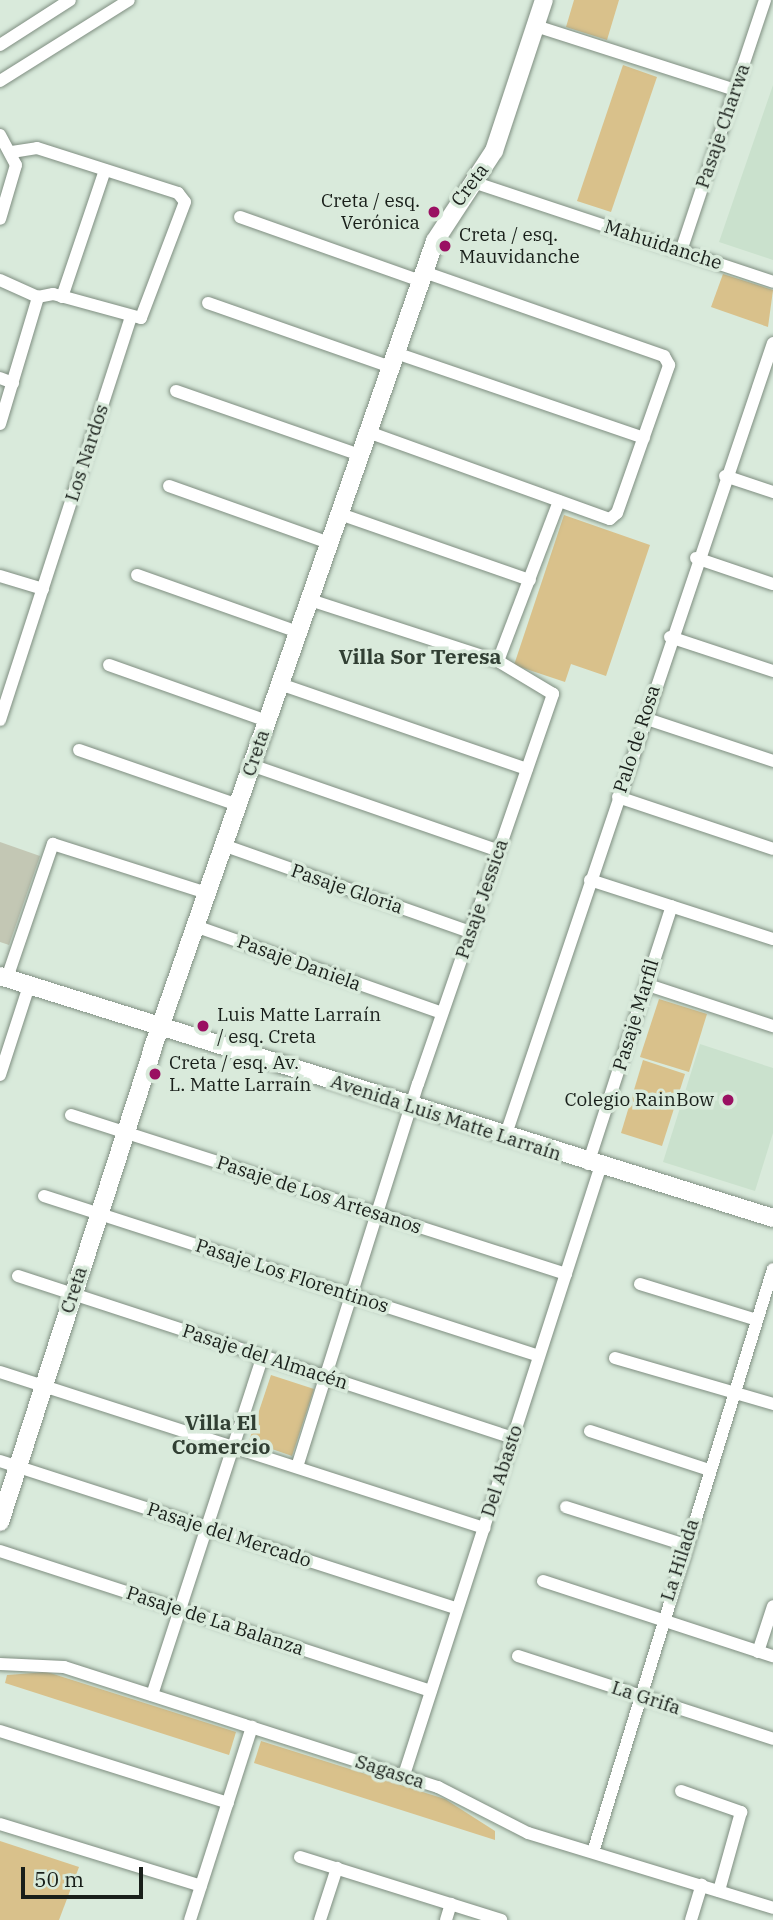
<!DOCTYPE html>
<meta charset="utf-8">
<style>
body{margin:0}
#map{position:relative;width:773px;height:1920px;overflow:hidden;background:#d9eadb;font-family:"IBM Plex Serif",serif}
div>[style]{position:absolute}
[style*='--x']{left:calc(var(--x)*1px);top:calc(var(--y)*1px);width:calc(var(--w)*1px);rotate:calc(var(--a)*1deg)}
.built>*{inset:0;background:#cae1cd}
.green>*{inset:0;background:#d9c18b}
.building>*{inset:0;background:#c3c7b4}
.roads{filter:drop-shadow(0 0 2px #7f8e81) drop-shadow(0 0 2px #7f8e81)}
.street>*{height:12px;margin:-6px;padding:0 6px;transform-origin:6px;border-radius:6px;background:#fff}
.secondary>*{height:18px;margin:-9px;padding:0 9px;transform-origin:9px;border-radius:9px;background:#fff}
.dots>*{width:19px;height:19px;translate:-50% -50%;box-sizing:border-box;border:4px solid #d9eadb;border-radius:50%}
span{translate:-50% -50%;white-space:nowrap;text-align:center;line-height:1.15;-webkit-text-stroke:7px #d9eadb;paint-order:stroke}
.street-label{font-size:19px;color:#191f1a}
.poi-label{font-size:19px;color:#191f1a}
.right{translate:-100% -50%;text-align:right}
.left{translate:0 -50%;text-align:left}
.neighbourhood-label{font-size:21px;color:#313f33;font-weight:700}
.scale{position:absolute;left:21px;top:1867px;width:122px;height:32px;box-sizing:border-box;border:4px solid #191f1a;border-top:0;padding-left:9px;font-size:21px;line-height:24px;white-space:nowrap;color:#191f1a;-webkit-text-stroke:5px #d9eadb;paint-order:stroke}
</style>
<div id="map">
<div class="built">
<i style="clip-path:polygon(773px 85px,773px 260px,719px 242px)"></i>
<i style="clip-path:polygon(700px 1044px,773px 1068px,773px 1133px,755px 1191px,663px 1162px)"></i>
</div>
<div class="green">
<i style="clip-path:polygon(574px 0,619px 0,607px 40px,566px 27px)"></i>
<i style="clip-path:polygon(623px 65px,657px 77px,611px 212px,577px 201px)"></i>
<i style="clip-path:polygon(723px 274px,773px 290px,768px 327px,711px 307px)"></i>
<i style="clip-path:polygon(564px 515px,650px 545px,606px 676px,571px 664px,565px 682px,514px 665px)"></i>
<i style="clip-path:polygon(659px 999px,707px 1014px,689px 1072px,640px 1057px)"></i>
<i style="clip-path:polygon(643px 1060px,685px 1074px,662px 1146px,621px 1133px)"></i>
<i style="clip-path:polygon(271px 1375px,314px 1389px,292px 1456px,249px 1441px)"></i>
<i style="clip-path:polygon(47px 1672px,236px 1732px,229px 1755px,5px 1683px,7px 1675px)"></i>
<i style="clip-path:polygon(261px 1741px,445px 1799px,495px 1831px,495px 1840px,254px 1763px)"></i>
<i style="clip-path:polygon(0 1841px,79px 1867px,59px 1920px,0 1920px)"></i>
</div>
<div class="building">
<i style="clip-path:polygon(0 842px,40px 856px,9px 945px,0 942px)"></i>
</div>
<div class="roads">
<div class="street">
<i style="--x:536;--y:26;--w:209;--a:17.8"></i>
<i style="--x:0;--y:45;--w:83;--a:-32.7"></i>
<i style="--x:0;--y:81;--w:152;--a:-32.1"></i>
<i style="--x:0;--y:135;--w:34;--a:62"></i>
<i style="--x:16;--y:165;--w:56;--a:106.5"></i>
<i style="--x:12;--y:152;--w:25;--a:-9"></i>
<i style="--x:37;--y:148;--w:148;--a:17.7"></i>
<i style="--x:178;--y:193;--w:11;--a:52"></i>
<i style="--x:185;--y:202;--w:124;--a:110.8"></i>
<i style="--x:141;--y:318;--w:91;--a:-164.7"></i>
<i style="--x:53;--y:294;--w:15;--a:169"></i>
<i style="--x:473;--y:182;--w:316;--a:18.4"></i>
<i style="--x:240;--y:217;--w:192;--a:19.5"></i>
<i style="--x:681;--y:251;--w:265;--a:-71.5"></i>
<i style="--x:0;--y:280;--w:42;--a:24.1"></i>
<i style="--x:62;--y:297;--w:134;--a:-71.3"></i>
<i style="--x:208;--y:303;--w:194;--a:19.3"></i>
<i style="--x:396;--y:353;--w:262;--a:18.9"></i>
<i style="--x:0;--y:378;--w:14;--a:21"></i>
<i style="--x:176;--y:391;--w:195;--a:19.2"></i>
<i style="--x:0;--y:424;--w:133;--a:-73.3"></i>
<i style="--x:368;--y:432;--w:257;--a:19.8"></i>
<i style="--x:610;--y:519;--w:9;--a:-41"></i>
<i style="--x:617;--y:513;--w:157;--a:-70.6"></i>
<i style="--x:669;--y:365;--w:10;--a:-119"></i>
<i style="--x:664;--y:356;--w:254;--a:-160.7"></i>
<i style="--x:725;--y:476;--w:51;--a:18.4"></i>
<i style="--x:169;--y:486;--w:170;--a:19.6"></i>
<i style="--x:340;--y:514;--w:201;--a:19.2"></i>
<i style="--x:696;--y:558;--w:81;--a:18.7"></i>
<i style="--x:137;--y:575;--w:171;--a:19.5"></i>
<i style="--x:0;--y:576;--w:45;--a:16.8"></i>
<i style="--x:670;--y:637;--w:108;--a:18.3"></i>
<i style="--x:498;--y:661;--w:171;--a:-69.1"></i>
<i style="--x:109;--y:665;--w:168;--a:19.5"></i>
<i style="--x:280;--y:684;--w:261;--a:19"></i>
<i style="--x:644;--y:718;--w:136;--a:18.4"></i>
<i style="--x:0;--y:720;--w:421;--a:-72"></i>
<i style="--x:79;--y:750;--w:168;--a:19.1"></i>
<i style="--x:251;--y:765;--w:262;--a:19.1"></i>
<i style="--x:618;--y:797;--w:163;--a:18.5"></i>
<i style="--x:223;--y:845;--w:262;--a:19.4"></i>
<i style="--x:590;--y:880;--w:192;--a:17.9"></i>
<i style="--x:195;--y:926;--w:262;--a:19.4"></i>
<i style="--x:7;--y:978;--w:142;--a:-71.1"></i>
<i style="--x:53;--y:844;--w:162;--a:17.7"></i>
<i style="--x:648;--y:985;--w:132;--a:18.2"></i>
<i style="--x:0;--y:1075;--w:94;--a:-72"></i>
<i style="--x:71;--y:1115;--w:520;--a:17.81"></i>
<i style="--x:505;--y:1137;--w:838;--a:-71.35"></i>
<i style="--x:588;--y:1164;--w:271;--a:-72"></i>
<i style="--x:44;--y:1196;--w:520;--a:17.91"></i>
<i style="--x:18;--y:1276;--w:521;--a:18.12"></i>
<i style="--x:640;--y:1284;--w:122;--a:17.1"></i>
<i style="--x:615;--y:1358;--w:165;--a:16.2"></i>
<i style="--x:0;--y:1372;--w:509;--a:17.86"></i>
<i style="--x:590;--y:1431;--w:125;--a:18.1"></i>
<i style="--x:0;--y:1461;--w:480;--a:17.9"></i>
<i style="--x:297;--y:1467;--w:402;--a:-72.5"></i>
<i style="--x:418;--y:1084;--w:413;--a:-70.9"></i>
<i style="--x:553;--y:694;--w:64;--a:-149"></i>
<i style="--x:498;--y:661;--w:198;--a:-162"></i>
<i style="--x:566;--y:1507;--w:125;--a:17.7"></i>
<i style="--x:0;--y:1551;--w:453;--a:18"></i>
<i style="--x:543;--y:1581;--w:242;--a:18.1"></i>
<i style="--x:758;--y:1652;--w:48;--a:-71.9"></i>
<i style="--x:518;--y:1656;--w:268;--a:18"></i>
<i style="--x:0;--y:1664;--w:64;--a:2.7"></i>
<i style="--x:64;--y:1667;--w:393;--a:17.8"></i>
<i style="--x:438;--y:1787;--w:101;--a:27.1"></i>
<i style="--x:528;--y:1833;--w:256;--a:17"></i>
<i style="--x:152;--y:1695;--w:357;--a:-71.9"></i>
<i style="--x:0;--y:1731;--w:239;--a:17.5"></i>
<i style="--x:404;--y:1775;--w:638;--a:-72.1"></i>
<i style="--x:681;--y:1791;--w:64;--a:19.3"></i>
<i style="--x:741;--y:1812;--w:82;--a:105.6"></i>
<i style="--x:0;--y:1824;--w:210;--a:17.1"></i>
<i style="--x:593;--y:1852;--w:610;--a:-72.84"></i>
<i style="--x:300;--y:1857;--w:211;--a:17.4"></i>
<i style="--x:190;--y:1920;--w:203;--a:-72.2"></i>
<i style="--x:320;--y:1920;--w:55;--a:-71.9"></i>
<i style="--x:446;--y:1920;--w:17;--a:-73"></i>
<i style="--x:691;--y:1920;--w:37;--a:-73"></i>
</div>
<div class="secondary">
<i style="--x:0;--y:976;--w:810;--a:17.38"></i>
<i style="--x:0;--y:1522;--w:496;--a:-72.1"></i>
<i style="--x:152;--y:1050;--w:857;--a:-70.72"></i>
<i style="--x:435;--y:241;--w:108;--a:-56.8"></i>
<i style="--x:494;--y:151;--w:159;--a:-71.7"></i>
</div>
</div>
<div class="dots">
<i style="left:434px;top:212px;background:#9a1062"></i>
<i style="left:445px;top:246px;background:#9a1062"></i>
<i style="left:203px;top:1026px;background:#9a1062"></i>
<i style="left:155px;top:1074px;background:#9a1062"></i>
<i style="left:728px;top:1100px;background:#9a1062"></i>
</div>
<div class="street-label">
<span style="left:723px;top:126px;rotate:-71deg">Pasaje Charwa</span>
<span style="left:470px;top:185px;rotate:-53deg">Creta</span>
<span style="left:663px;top:245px;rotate:18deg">Mahuidanche</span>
<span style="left:87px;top:453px;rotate:-72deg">Los Nardos</span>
<span style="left:637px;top:739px;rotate:-72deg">Palo de Rosa</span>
<span style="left:256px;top:753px;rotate:-71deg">Creta</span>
<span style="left:347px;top:889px;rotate:19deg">Pasaje Gloria</span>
<span style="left:482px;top:899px;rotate:-71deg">Pasaje Jessica</span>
<span style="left:299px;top:963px;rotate:20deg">Pasaje Daniela</span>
<span style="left:636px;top:1015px;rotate:-73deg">Pasaje Marfil</span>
<span style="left:446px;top:1118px;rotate:18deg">Avenida Luis Matte Larraín</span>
<span style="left:319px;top:1195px;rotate:18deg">Pasaje de Los Artesanos</span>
<span style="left:292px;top:1276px;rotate:18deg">Pasaje Los Florentinos</span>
<span style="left:74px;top:1290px;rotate:-72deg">Creta</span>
<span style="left:265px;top:1357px;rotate:18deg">Pasaje del Almacén</span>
<span style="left:502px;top:1471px;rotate:-72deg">Del Abasto</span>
<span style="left:229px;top:1535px;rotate:18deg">Pasaje del Mercado</span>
<span style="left:680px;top:1560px;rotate:-72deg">La Hilada</span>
<span style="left:215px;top:1621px;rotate:18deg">Pasaje de La Balanza</span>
<span style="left:646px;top:1698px;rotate:18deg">La Grifa</span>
<span style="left:390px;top:1772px;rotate:18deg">Sagasca</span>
</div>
<div class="poi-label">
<span class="right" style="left:420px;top:212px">Creta / esq.<br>Verónica</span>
<span class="left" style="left:459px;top:246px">Creta / esq.<br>Mauvidanche</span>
<span class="left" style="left:217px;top:1026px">Luis Matte Larraín<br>/ esq. Creta</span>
<span class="left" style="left:169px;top:1074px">Creta / esq. Av.<br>L. Matte Larraín</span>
<span class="right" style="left:714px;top:1100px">Colegio RainBow</span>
</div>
<div class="neighbourhood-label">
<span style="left:420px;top:656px">Villa Sor Teresa</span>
<span style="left:221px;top:1434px">Villa El<br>Comercio</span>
</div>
<div class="scale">50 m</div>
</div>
